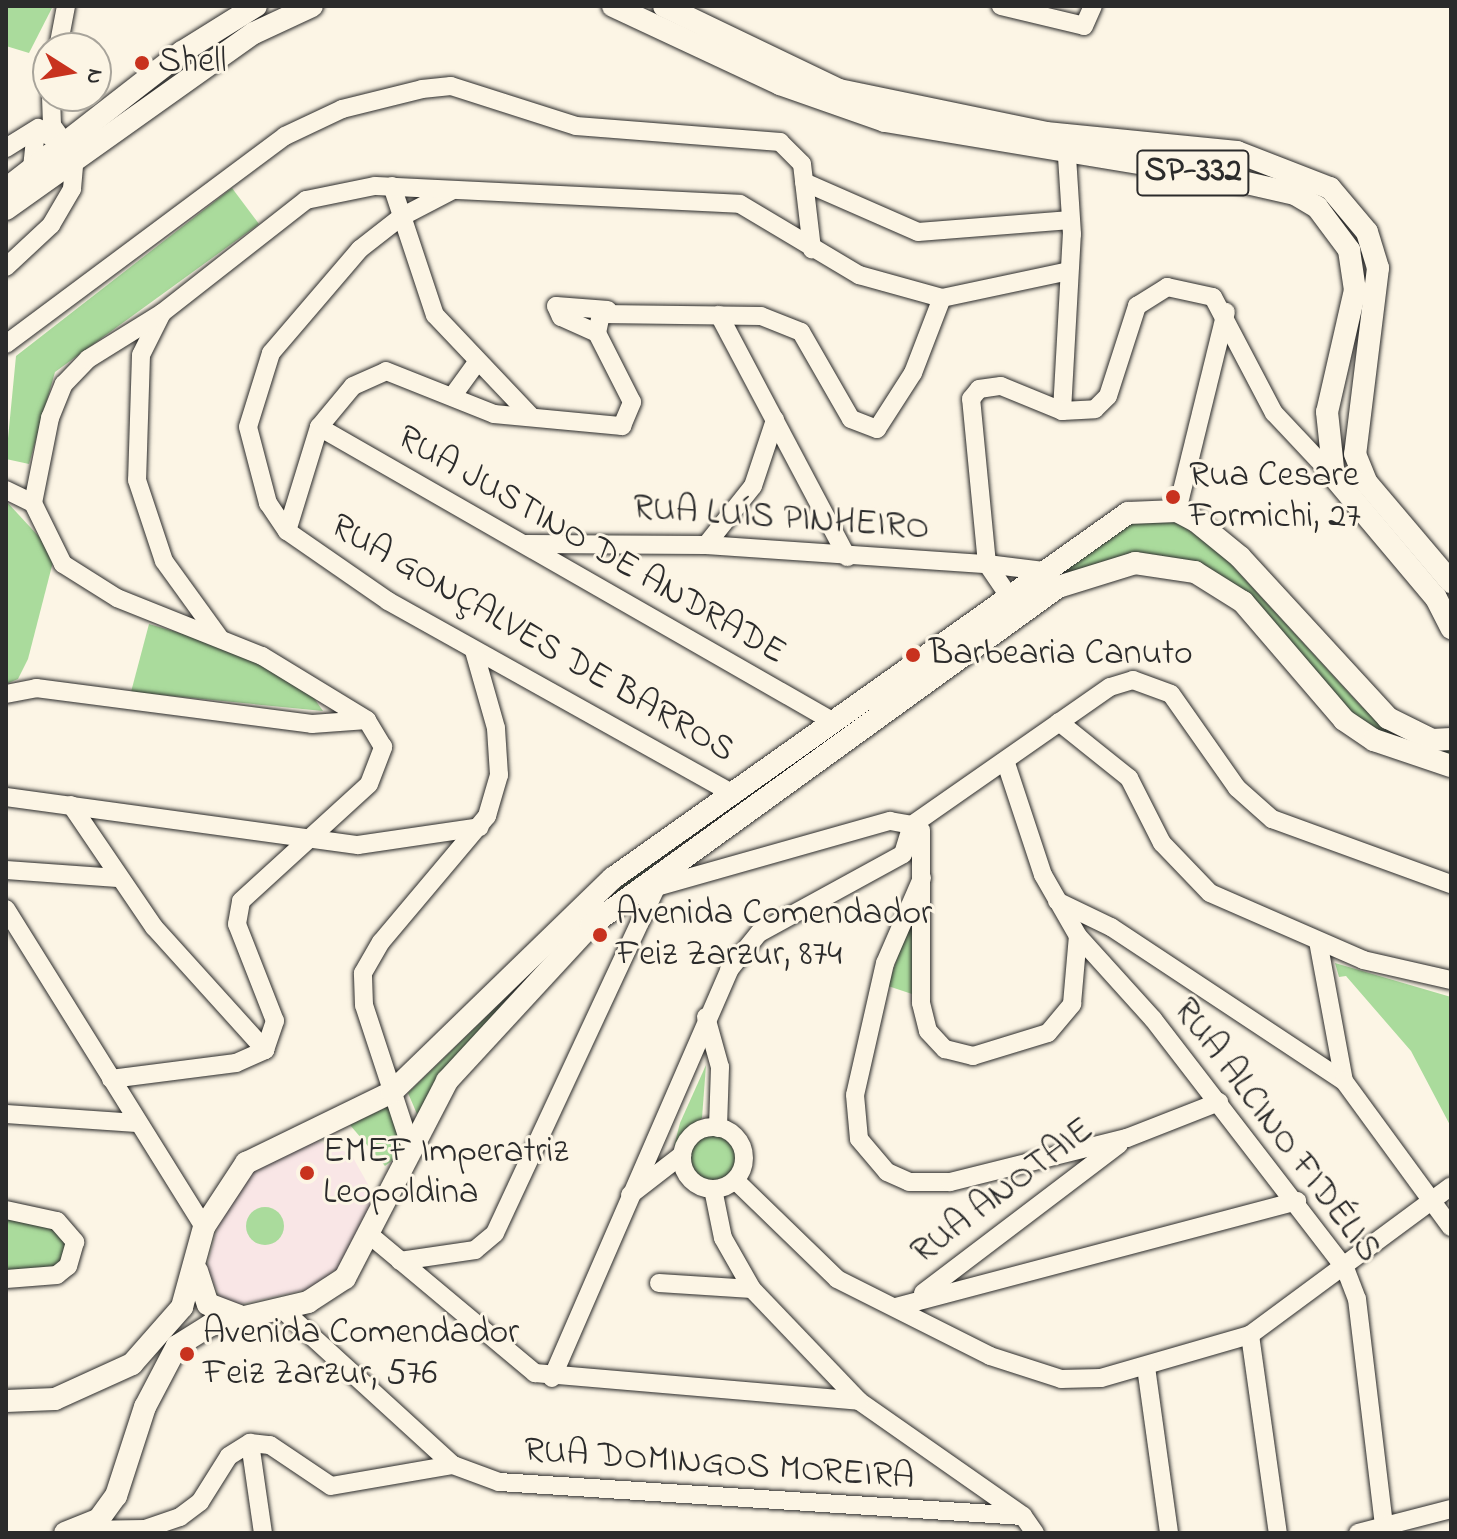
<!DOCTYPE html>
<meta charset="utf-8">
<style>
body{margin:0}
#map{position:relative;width:1457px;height:1539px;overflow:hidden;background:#fcf5e5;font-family:"Indie Flower",sans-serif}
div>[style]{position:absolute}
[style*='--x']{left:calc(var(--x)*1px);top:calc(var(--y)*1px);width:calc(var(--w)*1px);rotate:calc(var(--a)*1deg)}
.built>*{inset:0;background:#f9e6e6}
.green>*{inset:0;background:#aadb9c}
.round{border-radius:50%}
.roads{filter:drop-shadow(0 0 2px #2b2b2b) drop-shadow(0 0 2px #2b2b2b)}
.minor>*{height:18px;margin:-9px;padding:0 9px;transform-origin:9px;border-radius:9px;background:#fcf5e5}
.minor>.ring{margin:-9px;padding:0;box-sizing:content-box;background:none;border:18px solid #fcf5e5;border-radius:50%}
.major>*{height:22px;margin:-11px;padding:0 11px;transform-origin:11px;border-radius:11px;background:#fcf5e5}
.dots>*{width:22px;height:22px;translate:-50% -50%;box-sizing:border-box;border:4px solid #fcf5e5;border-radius:50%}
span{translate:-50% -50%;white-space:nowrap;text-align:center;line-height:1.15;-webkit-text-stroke:6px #fcf5e5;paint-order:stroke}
.shield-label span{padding:2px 6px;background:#fcf5e5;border:2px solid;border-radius:6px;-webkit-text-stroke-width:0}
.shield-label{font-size:34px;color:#2b2b2b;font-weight:700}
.poi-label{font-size:36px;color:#2b2b2b}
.left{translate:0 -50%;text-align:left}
.street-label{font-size:36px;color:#2b2b2b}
.frame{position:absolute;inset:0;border:8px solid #2b2b2b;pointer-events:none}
.north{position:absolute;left:32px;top:32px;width:80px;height:80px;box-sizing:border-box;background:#fcf5e5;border:2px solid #a8a49b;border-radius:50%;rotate:101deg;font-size:22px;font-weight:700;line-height:32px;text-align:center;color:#2b2b2b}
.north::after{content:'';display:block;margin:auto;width:28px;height:36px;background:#c8321e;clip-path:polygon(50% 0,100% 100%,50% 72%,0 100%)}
</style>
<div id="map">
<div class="built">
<i style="clip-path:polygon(317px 1141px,351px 1154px,370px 1188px,371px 1210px,341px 1266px,309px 1289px,240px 1304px,221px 1299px,207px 1267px,220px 1217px,252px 1169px)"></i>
</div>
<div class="green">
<i style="clip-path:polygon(6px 6px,53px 6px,29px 53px,6px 46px)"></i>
<i style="clip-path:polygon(232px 188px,259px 224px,55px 372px,29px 464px,6px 459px,16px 356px)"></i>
<i style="clip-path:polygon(6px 501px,55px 554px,28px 659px,18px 679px,6px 684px)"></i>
<i style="clip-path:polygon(1171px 518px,1219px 551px,1360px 705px,1391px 731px,1451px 745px,1451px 758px,1403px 745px,1340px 711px,1274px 629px,1156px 558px,1059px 581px,1052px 571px,1123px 521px)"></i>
<i style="clip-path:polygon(1009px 615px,665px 856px,596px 915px,417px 1114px,408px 1093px,651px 857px)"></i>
<i style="clip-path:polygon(149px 624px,228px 647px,309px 691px,323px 711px,131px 692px)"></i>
<i style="clip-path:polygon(920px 890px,918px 996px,888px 986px)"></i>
<i style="clip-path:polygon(1335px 963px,1451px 997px,1451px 1127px,1411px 1051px,1346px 976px,1339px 977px)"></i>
<i style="clip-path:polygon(706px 1065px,702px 1118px,674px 1146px,680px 1123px)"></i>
<i style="clip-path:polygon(389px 1106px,405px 1151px,385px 1166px,350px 1125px)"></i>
<i class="round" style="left:689px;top:1134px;width:50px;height:50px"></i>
<i class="round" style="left:246px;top:1207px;width:38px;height:38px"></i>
<i style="clip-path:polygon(6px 1220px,34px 1220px,71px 1237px,57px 1271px,6px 1270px)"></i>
</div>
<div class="roads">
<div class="minor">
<i style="--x:1001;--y:6;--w:85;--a:13.5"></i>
<i style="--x:1084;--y:26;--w:22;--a:-66"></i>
<i style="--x:58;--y:48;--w:43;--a:-79.2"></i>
<i style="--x:6;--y:148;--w:38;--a:-32"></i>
<i style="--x:32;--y:168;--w:37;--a:-84"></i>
<i style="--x:36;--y:131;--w:29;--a:20"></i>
<i style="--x:804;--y:182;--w:124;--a:23.7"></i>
<i style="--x:918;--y:232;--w:153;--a:-4.5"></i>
<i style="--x:392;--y:186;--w:136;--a:71.6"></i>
<i style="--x:435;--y:315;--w:139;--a:46.5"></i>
<i style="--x:453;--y:190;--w:59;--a:152.6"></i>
<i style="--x:401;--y:217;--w:52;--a:142"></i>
<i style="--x:360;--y:249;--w:137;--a:130.6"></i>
<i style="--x:271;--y:353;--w:77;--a:107.3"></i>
<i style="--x:248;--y:427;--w:79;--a:75.3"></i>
<i style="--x:268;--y:503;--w:34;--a:56"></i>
<i style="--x:287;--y:531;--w:123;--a:34.7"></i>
<i style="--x:388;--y:601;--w:392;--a:29.2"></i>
<i style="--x:6;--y:267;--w:62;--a:-43"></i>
<i style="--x:51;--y:225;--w:42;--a:-59.7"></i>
<i style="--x:72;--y:189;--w:32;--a:-85"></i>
<i style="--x:75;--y:157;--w:39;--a:-126"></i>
<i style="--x:52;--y:125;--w:29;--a:-92"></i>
<i style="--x:162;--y:313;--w:47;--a:116.6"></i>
<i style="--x:141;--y:355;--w:125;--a:91.8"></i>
<i style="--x:137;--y:480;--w:85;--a:71.6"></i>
<i style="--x:164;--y:561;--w:94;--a:54.1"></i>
<i style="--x:719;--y:315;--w:274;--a:62.1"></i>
<i style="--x:597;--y:333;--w:39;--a:-156"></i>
<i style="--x:561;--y:317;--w:12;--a:-114"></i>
<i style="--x:556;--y:306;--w:52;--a:4.4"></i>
<i style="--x:6;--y:344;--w:348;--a:-36.7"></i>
<i style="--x:285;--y:136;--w:63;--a:-25.3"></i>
<i style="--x:342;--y:109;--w:82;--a:-14"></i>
<i style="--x:422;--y:89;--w:29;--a:-6"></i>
<i style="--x:451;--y:86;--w:131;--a:17.7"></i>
<i style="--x:576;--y:126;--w:205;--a:4.5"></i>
<i style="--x:780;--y:142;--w:31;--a:45"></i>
<i style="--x:802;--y:164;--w:86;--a:83.3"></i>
<i style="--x:454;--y:394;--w:37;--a:-54"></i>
<i style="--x:1062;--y:411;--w:177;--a:-86.8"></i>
<i style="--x:1072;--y:234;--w:78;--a:-93.7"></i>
<i style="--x:319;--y:427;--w:591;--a:29.82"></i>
<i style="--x:6;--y:490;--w:30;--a:26"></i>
<i style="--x:1177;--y:511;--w:205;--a:-76.2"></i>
<i style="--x:287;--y:531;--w:109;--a:-72.9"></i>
<i style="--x:319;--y:427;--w:53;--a:-50.3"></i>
<i style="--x:353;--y:386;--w:36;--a:-24"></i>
<i style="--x:386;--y:371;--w:116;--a:21.7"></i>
<i style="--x:494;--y:414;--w:129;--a:5.4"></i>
<i style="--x:622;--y:426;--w:26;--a:-67"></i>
<i style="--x:632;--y:402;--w:77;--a:-116.9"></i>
<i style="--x:597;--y:333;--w:19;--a:-78"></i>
<i style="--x:601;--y:314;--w:160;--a:0.7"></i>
<i style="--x:761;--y:316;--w:43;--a:21.8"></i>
<i style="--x:801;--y:332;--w:100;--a:60.1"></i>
<i style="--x:851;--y:419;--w:28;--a:21"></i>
<i style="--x:877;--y:429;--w:67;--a:-57.3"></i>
<i style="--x:913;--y:373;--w:80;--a:-68.9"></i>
<i style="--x:525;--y:544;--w:181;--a:0.3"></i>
<i style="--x:706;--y:545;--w:282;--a:3.9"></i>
<i style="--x:987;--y:564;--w:57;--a:7"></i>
<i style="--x:1044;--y:571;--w:11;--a:49"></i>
<i style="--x:706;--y:545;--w:75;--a:-51.5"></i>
<i style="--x:753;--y:486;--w:70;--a:-71.6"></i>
<i style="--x:987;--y:564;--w:166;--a:-95.5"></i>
<i style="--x:971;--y:399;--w:13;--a:-51"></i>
<i style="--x:979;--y:389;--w:22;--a:-8"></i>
<i style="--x:1001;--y:386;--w:66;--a:22.3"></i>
<i style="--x:1062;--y:411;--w:33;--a:-3"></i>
<i style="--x:1095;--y:409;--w:18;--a:-45"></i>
<i style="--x:1108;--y:396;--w:95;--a:-72.1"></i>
<i style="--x:1137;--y:306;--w:36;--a:-32"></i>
<i style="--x:1167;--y:287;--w:47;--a:12.3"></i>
<i style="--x:1213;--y:297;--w:131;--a:62.3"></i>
<i style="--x:1274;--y:413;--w:88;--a:46.8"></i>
<i style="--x:987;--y:564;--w:53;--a:55.7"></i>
<i style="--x:6;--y:694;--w:31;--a:-11"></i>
<i style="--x:36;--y:688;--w:278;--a:7.4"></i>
<i style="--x:312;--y:724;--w:55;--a:-4.2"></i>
<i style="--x:1059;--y:722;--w:90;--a:38.7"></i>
<i style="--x:1129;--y:778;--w:73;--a:63.1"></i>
<i style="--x:1162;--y:843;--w:69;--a:46.2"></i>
<i style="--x:1210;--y:893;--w:167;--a:23.6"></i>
<i style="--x:1363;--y:960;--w:90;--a:12.8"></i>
<i style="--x:6;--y:797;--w:355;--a:7.8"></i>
<i style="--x:358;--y:845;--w:123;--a:-8.4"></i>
<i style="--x:71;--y:805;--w:148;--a:55.8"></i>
<i style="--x:154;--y:927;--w:166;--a:47.9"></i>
<i style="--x:912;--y:825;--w:241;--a:-34.9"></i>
<i style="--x:1110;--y:687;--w:24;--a:-17"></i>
<i style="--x:1133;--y:680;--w:40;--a:20.2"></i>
<i style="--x:1171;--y:694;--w:115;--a:54.9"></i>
<i style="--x:1237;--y:788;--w:47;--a:41.5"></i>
<i style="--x:1272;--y:819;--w:190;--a:20"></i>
<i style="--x:921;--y:830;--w:173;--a:90"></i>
<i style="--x:921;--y:1003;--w:29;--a:76"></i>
<i style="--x:928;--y:1031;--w:25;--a:47"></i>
<i style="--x:945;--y:1049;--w:29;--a:14"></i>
<i style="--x:973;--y:1056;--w:78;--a:-17"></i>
<i style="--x:1048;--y:1033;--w:38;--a:-50"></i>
<i style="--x:1072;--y:1004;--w:68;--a:-85"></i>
<i style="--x:1078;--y:936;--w:70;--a:-119.8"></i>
<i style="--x:1043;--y:875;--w:118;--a:-108.3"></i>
<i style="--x:6;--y:870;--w:112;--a:4.1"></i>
<i style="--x:922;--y:878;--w:93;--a:113.5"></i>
<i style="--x:885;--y:963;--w:135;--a:102.8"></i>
<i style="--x:855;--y:1095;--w:44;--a:84.8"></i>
<i style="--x:859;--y:1139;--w:43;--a:49.7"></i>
<i style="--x:887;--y:1172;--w:24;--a:24"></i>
<i style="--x:909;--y:1182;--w:41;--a:0"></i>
<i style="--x:950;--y:1182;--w:182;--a:-14"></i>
<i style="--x:1127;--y:1138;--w:99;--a:-21.4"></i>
<i style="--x:1057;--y:901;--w:60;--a:25.7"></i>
<i style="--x:1111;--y:927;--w:279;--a:33.5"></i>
<i style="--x:6;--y:909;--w:375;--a:58.1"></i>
<i style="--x:1078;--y:936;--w:112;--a:47.9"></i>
<i style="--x:1153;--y:1019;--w:314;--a:52.4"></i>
<i style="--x:1345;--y:1268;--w:33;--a:69"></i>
<i style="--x:1357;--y:1299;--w:236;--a:83.2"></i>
<i style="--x:1318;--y:941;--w:142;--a:79.5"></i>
<i style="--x:1344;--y:1081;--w:181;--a:53.8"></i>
<i style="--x:706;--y:1017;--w:52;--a:74.4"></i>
<i style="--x:720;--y:1067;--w:61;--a:91.9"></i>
<i style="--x:111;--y:1079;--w:126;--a:-7.3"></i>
<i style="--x:236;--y:1063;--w:32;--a:-24"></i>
<i style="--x:265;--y:1050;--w:31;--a:-71"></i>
<i style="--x:275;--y:1021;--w:104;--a:-111.4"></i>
<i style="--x:237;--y:924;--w:23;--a:-80"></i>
<i style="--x:241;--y:901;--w:173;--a:-42.4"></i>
<i style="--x:369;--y:784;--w:40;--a:-69"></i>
<i style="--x:383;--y:747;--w:31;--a:-121"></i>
<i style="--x:367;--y:720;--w:123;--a:-148.6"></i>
<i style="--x:262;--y:656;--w:156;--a:-158.2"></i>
<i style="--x:117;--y:598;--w:64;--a:-147.8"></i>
<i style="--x:63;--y:564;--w:68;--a:-116.2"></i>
<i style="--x:33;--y:503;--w:87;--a:-78.7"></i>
<i style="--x:50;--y:418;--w:37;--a:-68"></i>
<i style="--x:64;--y:384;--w:35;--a:-46"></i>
<i style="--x:88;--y:359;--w:87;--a:-31.9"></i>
<i style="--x:162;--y:313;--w:183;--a:-38.1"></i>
<i style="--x:306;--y:200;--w:70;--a:-11.5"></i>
<i style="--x:375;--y:186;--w:365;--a:2.8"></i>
<i style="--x:740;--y:204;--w:139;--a:30.8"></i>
<i style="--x:859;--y:275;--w:86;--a:15.5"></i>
<i style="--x:942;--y:298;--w:130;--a:-12"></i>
<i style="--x:6;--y:1114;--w:131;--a:3.9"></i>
<i class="ring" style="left:682px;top:1127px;width:44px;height:44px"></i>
<i style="--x:410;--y:1145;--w:147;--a:-108.2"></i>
<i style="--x:364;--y:1005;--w:32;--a:-92"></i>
<i style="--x:363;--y:973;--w:36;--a:-60"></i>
<i style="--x:381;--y:942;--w:165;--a:-49.9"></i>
<i style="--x:487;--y:816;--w:43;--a:-73.7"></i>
<i style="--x:499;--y:775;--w:47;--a:-93.7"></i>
<i style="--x:496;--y:728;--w:80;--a:-105.9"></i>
<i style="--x:735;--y:1180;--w:142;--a:44.1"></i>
<i style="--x:837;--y:1279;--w:171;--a:26.7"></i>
<i style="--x:990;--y:1356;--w:75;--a:17.9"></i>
<i style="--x:1061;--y:1379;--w:40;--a:-1.4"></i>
<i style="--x:1101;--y:1378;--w:155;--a:-16.1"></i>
<i style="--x:1250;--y:1335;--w:250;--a:-36.5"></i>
<i style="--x:713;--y:1189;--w:50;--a:78.5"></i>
<i style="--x:723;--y:1238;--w:59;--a:60.4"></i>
<i style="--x:752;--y:1289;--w:155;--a:46.3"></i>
<i style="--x:859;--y:1401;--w:200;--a:35"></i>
<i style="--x:1023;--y:1516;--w:21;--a:55"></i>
<i style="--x:630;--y:1195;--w:66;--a:-37.6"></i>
<i style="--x:6;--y:1210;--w:52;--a:12.2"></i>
<i style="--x:57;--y:1221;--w:28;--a:49"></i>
<i style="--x:75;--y:1242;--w:25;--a:106"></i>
<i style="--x:68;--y:1266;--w:14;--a:141"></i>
<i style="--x:57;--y:1275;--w:51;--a:175.5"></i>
<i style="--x:371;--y:1236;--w:214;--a:39.9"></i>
<i style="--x:535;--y:1373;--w:325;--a:4.9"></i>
<i style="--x:400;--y:1261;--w:76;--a:-8.3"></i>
<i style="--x:475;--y:1250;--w:26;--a:-40"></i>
<i style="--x:495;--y:1233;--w:382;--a:-65"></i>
<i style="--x:656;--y:887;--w:243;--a:-15.8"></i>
<i style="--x:890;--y:821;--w:22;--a:10"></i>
<i style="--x:659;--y:1283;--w:93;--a:3.7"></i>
<i style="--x:923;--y:1293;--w:246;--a:-37.2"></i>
<i style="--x:896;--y:1307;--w:415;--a:-14.8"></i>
<i style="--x:282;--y:1309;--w:231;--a:42.4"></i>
<i style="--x:453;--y:1465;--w:49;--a:20.3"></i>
<i style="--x:499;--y:1482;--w:525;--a:3.71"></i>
<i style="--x:1250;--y:1335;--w:200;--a:82"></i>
<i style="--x:1146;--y:1367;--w:168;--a:82.1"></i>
<i style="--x:552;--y:1378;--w:445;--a:-66.5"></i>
<i style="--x:729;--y:970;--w:48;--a:-51"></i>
<i style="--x:759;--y:933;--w:164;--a:-28.7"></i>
<i style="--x:903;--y:854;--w:30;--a:-73"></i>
<i style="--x:250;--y:1443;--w:91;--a:81.8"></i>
<i style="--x:82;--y:1530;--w:63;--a:-0.9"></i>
<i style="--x:145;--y:1529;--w:37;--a:-19"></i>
<i style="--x:180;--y:1517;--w:25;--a:-37"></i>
<i style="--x:200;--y:1502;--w:54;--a:-57.8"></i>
<i style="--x:229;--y:1456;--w:25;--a:-32"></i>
<i style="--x:250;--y:1443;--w:20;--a:6"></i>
<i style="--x:270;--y:1445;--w:73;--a:33.9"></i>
<i style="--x:331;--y:1486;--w:124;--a:-9.8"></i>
<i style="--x:1358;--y:1533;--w:96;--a:-14.5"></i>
</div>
<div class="major">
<i style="--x:613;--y:6;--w:184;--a:25"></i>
<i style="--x:780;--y:84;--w:111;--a:19.4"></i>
<i style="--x:885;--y:121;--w:336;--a:9.4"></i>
<i style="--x:1216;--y:176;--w:81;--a:12.8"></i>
<i style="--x:1295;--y:194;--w:26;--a:31"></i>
<i style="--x:1317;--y:207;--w:54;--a:53.3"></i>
<i style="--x:1349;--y:250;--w:40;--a:81.5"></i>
<i style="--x:1355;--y:290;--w:125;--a:102.9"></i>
<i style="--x:1327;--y:412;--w:65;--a:83.9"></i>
<i style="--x:1334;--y:477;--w:158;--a:49.9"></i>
<i style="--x:1436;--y:598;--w:34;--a:63"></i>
<i style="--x:664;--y:6;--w:194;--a:25.6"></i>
<i style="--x:839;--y:90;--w:211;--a:11.7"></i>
<i style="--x:1046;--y:133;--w:192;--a:5.7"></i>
<i style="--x:1237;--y:152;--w:100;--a:21.2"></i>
<i style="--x:1330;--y:188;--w:57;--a:49.9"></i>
<i style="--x:1367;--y:232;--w:38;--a:73"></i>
<i style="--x:1378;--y:268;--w:187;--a:97"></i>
<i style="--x:1355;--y:454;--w:31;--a:68"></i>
<i style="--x:1367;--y:483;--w:130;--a:49.7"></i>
<i style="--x:6;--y:189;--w:223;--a:-37.9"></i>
<i style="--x:182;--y:52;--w:87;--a:-31.9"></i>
<i style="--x:6;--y:209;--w:304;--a:-35.4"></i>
<i style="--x:254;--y:33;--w:64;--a:-25"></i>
<i style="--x:197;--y:1271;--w:35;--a:72"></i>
<i style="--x:208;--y:1304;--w:33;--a:21"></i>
<i style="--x:6;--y:1401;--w:49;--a:-2.3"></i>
<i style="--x:55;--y:1399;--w:85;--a:-24.4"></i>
<i style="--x:132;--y:1364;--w:76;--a:-48.7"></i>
<i style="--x:182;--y:1307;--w:83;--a:-74.6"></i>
<i style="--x:204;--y:1227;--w:77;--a:-56.7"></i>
<i style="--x:246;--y:1163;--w:162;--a:-25.9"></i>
<i style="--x:392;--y:1092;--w:308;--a:-44.1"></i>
<i style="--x:613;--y:878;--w:631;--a:-35.33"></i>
<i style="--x:1128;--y:513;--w:49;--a:-2.3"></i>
<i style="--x:1177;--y:511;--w:21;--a:28"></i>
<i style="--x:1196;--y:521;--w:57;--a:39.3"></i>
<i style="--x:1240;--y:557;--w:219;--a:47.4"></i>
<i style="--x:1388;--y:718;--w:49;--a:26.6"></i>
<i style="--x:1432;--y:740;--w:19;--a:-3"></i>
<i style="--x:65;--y:1533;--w:37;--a:-22"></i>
<i style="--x:99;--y:1519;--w:29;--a:-54"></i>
<i style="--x:116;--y:1496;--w:94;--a:-72"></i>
<i style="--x:145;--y:1407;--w:69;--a:-62.3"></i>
<i style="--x:177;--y:1346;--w:40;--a:-32"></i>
<i style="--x:211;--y:1325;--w:100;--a:-13.3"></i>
<i style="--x:308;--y:1302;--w:44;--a:-33"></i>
<i style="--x:345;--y:1278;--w:222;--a:-62.6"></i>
<i style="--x:447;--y:1081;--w:212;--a:-47.3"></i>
<i style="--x:591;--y:925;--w:576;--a:-35.9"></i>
<i style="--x:1058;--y:587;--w:81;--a:-17.3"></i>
<i style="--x:1135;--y:563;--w:61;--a:8.5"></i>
<i style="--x:1195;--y:572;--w:57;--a:32"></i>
<i style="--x:1243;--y:602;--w:155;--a:49.4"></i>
<i style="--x:1344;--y:720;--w:36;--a:34"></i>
<i style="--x:1374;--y:740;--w:81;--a:18.7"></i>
</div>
</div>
<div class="dots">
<i style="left:142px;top:63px;background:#c8321e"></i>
<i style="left:1173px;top:497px;background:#c8321e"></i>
<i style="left:913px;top:655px;background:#c8321e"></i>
<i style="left:600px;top:935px;background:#c8321e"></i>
<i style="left:307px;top:1173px;background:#c8321e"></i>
<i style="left:187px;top:1354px;background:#c8321e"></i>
</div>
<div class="shield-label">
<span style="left:1193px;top:173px">SP-332</span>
</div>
<div class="poi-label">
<span class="left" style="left:158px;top:63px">Shell</span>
<span class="left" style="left:1189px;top:497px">Rua Cesare<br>Formichi, 27</span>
<span class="left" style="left:929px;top:655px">Barbearia Canuto</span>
<span class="left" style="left:616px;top:935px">Avenida Comendador<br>Feiz Zarzur, 874</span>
<span class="left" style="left:323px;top:1173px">EMEF Imperatriz<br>Leopoldina</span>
<span class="left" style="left:203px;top:1354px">Avenida Comendador<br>Feiz Zarzur, 576</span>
</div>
<div class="street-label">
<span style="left:781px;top:519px;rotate:4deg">RUA LUÍS PINHEIRO</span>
<span style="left:591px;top:546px;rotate:30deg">RUA JUSTINO DE ANDRADE</span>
<span style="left:532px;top:639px;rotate:30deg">RUA GONÇALVES DE BARROS</span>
<span style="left:1276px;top:1131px;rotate:53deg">RUA ALCINO FIDÉLIS</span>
<span style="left:1003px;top:1192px;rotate:-37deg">RUA ANOTAIE</span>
<span style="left:719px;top:1465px;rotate:4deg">RUA DOMINGOS MOREIRA</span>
</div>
<div class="frame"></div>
<div class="north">N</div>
</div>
